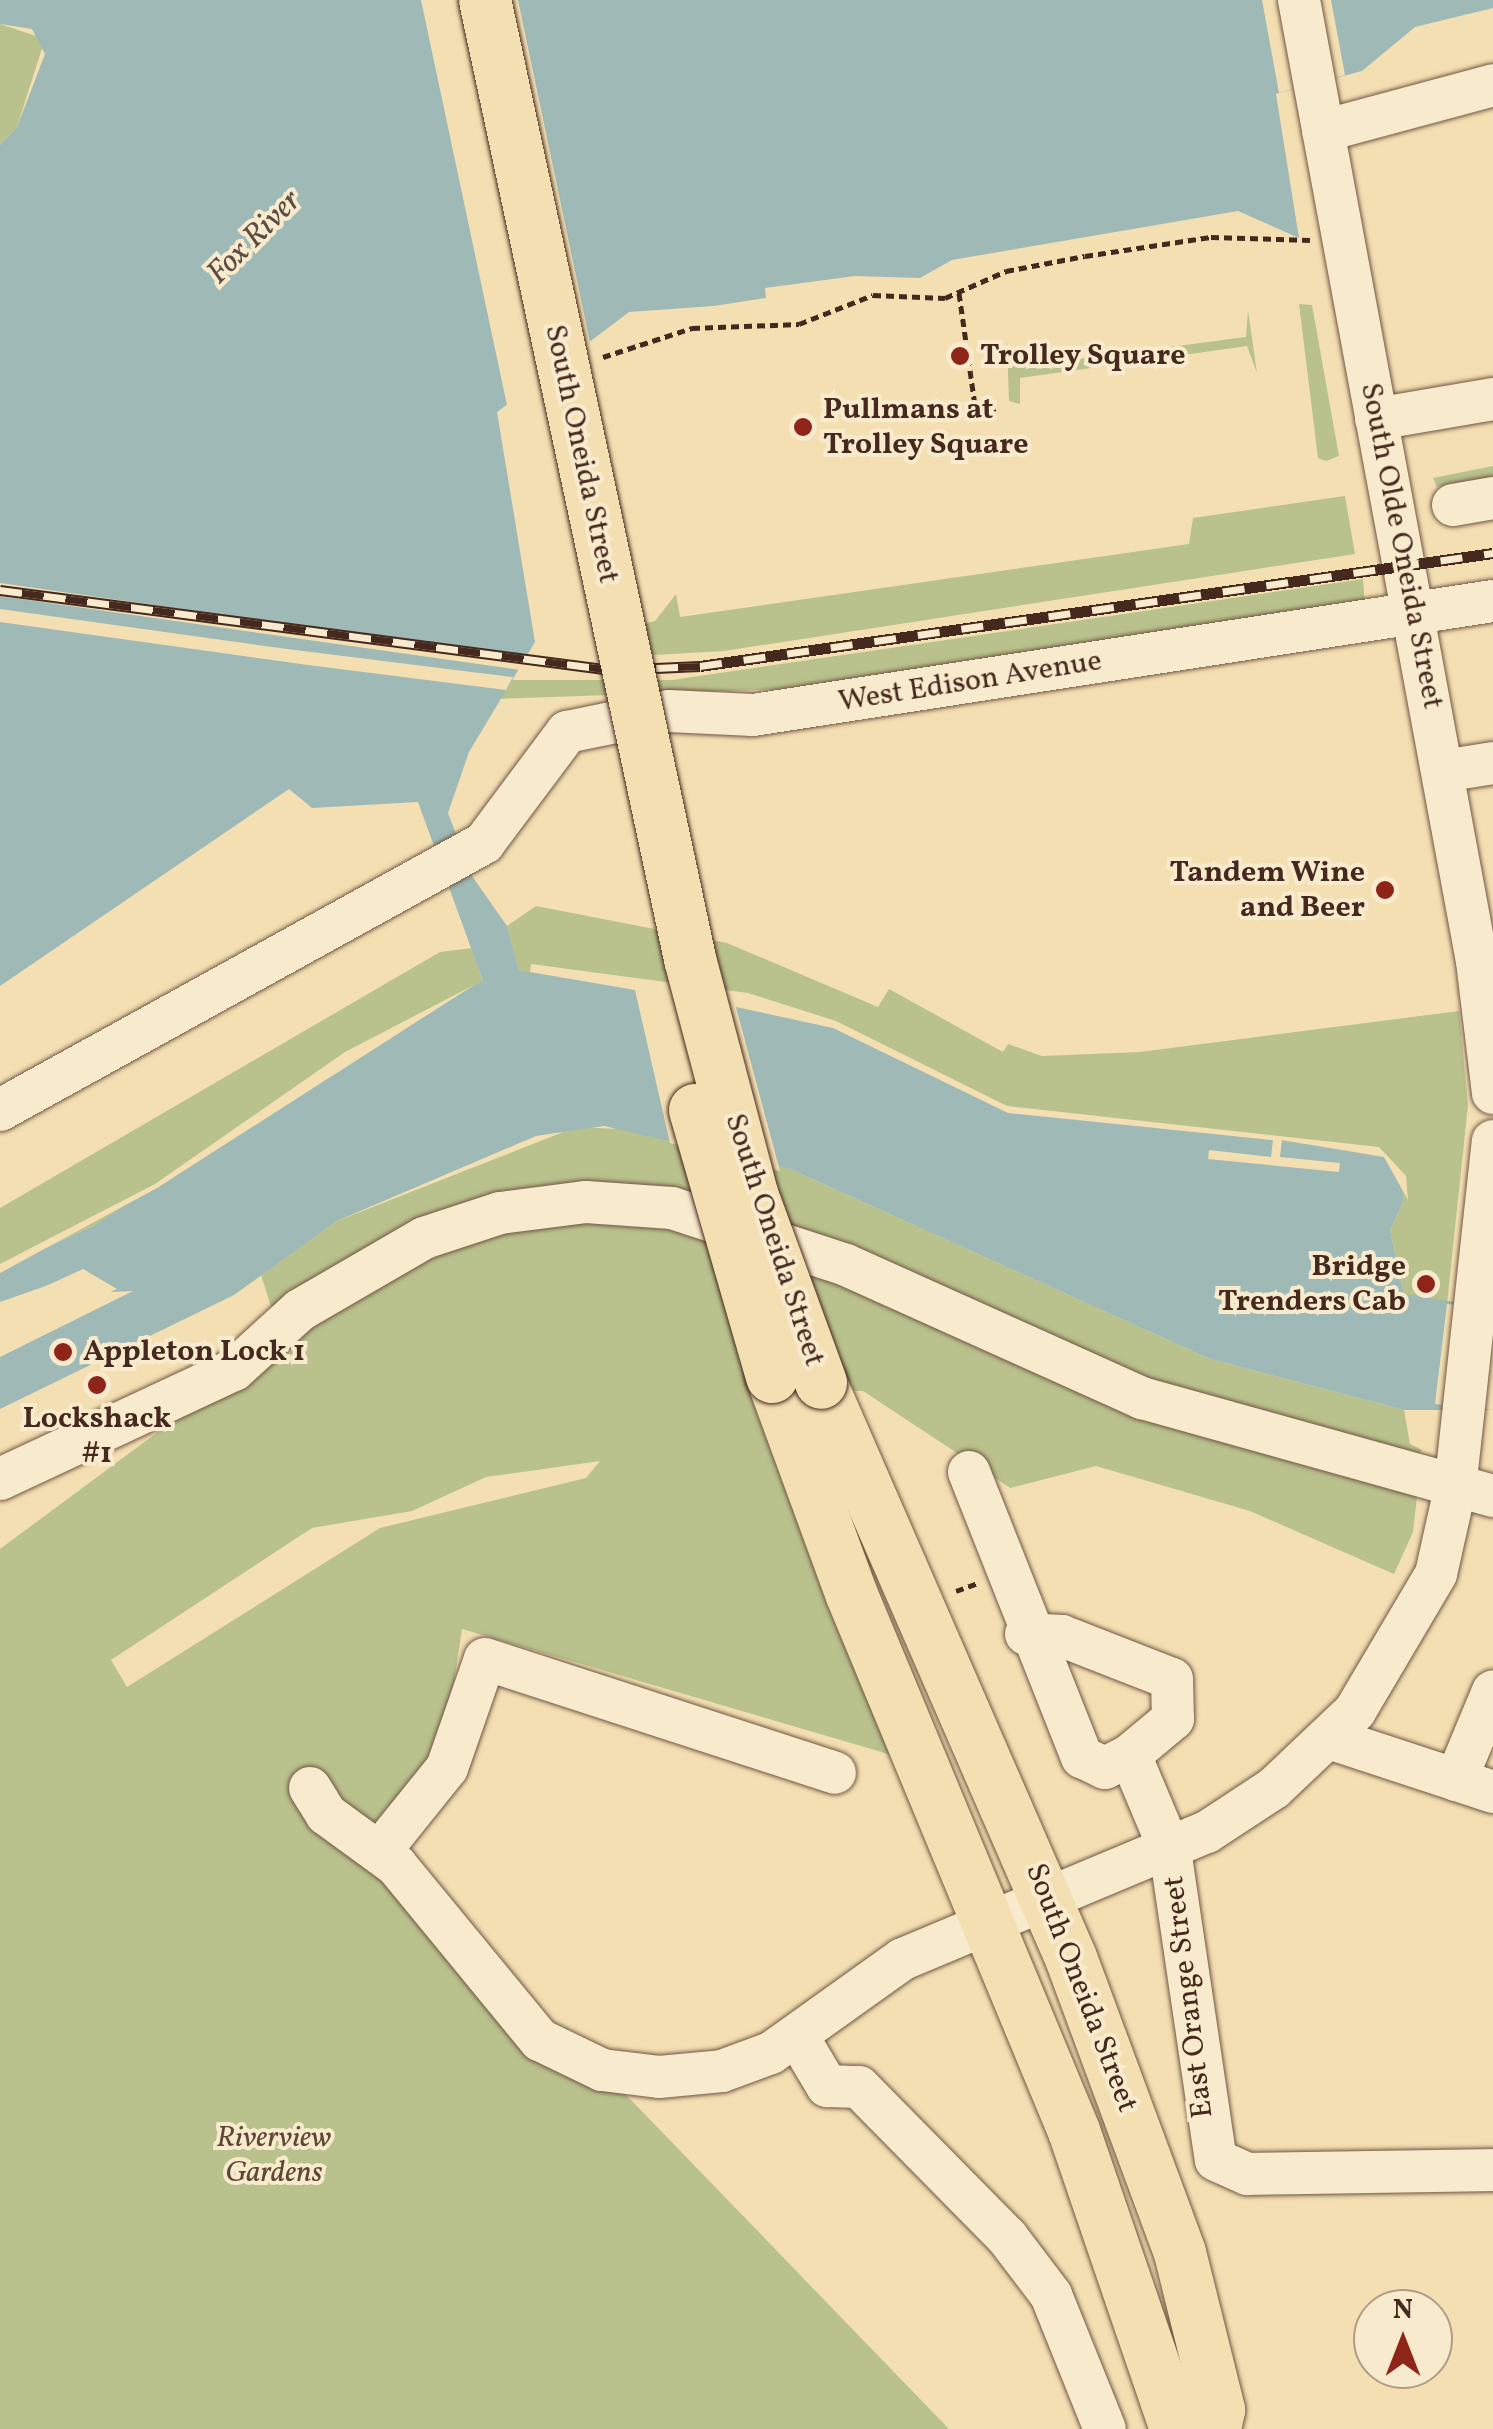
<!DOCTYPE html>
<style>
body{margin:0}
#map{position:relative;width:1493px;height:2429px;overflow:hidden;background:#f3dfb2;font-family:Vollkorn,serif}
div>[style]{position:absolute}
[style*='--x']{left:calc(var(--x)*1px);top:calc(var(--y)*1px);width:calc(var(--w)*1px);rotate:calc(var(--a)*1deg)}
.green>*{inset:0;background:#b9c28d}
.water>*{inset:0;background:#9fbab6}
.pier>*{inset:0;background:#f3dfb2}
.path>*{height:5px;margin-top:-2.5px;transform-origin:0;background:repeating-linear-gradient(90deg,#46291e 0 8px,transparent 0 13px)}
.roads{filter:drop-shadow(0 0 2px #715643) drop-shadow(0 0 2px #715643)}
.minor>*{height:42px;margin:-21px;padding:0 21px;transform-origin:21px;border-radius:21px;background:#f7eacd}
.major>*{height:52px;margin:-26px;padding:0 26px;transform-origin:26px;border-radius:26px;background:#f3dfb2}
.rail>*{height:11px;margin-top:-5.5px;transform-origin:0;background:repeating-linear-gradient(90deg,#f7eacd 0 22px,#46291e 0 44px);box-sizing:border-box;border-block:2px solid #46291e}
.bridges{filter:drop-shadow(0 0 2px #46291e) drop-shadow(0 0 2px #46291e)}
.major-bridge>*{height:52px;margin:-26px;padding:0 26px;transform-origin:26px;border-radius:26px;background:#f3dfb2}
.dots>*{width:28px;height:28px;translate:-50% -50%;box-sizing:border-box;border:5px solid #f7eacd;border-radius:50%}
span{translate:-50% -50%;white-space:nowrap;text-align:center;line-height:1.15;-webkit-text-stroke:8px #f7eacd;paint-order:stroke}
.poi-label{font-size:30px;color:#46291e;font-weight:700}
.left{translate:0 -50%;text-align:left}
.right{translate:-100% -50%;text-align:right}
.street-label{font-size:30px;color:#46291e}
.park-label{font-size:30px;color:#5d4834;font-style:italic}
.water-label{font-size:32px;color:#5c4d44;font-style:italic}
.north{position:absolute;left:1353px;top:2289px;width:100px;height:100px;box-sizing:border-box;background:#f7eacd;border:2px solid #b09d87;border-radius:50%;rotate:0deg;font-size:28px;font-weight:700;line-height:40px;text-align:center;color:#46291e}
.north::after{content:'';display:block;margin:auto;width:35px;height:45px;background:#8f2418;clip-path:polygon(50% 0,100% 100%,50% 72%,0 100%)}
</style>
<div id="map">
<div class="green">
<i style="clip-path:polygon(0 24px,45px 39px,17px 127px,0 145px)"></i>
<i style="clip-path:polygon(1299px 304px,1312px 305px,1339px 456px,1326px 461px,1318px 458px)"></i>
<i style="clip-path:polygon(1248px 310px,1257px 373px,1247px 346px,1020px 378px,1020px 404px,1009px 401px,1007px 343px,1018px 367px,1246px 337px)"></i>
<i style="clip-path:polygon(1493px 466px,1493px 477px,1437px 487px,1433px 478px)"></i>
<i style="clip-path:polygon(1345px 496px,1355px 554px,724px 651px,618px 657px,625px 629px,655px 621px,676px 594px,680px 617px,1189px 544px,1193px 518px)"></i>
<i style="clip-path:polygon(1363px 579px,1365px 605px,811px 688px,497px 699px,510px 680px,672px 680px)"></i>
<i style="clip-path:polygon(536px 906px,727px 943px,878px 1007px,889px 989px,1003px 1052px,1008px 1044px,1042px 1056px,1140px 1052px,1459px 1011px,1468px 1105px,1447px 1304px,1404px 1294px,1390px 1230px,1403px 1202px,1050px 1119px,629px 989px,519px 972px,507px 926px)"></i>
<i style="clip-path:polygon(472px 948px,483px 982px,95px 1225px,0 1269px,0 1208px,440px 952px)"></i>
<i style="clip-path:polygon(576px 1127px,641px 1130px,790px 1169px,1210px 1359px,1404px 1410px,1410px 1444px,1422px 1450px,1417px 1457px,1368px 1453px,586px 1192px,275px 1319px,261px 1275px,337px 1221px)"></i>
<i style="clip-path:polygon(evenodd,584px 1215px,685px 1223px,1417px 1497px,1413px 1532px,1394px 1574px,1250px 1511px,1096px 1466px,1010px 1488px,863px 1391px,751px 1388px,895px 1756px,462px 1629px,445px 1742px,365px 1833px,511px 2011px,602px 2070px,949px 2429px,0 2429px,0 1549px,328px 1306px,441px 1244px,584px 1215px,600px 1461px,586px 1478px,380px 1528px,127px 1687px,111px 1660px,312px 1528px,412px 1511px,486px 1477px,600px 1461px)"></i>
</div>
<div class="water">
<i style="clip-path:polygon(0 0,1493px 0,1493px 8px,1415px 27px,1362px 71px,1276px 94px,1299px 238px,1238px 211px,952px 260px,920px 278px,855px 276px,765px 288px,766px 298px,714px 306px,629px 312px,497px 412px,535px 642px,469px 752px,448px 813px,472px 876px,507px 926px,519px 971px,743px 997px,834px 1025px,1006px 1111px,1384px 1153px,1402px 1178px,1403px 1202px,1390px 1230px,1404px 1294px,1493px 1308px,1493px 1410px,1404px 1410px,1210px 1359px,790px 1169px,604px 1126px,536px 1136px,337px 1221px,234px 1295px,0 1409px,0 1357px,133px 1291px,111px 1292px,86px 1272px,0 1302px,0 1269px,95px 1225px,347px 1057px,483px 981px,418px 802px,312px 808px,289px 789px,0 986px,0 145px,17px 127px,45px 54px,32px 29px,0 24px)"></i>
</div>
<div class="pier">
<i style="clip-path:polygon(421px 0,518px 0,591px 347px,508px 410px)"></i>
<i style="clip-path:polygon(1262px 0,1331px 0,1345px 75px,1279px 93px)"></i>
<i style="clip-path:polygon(0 583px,431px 645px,529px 657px,520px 670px,0 596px)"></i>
<i style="clip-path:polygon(0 609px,287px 649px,513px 677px,506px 690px,308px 665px,0 622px)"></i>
<i style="clip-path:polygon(531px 964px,748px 993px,836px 1021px,1007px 1106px,1379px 1147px,1406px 1176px,1408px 1200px,1384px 1157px,1282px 1140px,1280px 1157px,1340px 1163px,1339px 1172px,1208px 1159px,1209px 1150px,1271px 1157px,1273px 1140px,1008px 1113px,833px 1028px,736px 1007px,780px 1171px,670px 1143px,635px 990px,530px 972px)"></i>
<i style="clip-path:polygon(474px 985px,157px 1188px,0 1273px,0 1264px,155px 1184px,345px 1052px)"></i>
<i style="clip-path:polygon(83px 1269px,117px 1289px,106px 1294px,86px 1277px,0 1307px)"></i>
<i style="clip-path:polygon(1447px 1304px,1493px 1308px,1493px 1410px,1435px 1404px)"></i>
</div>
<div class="path">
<i style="--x:959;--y:293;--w:120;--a:81.9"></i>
<i style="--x:976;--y:412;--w:20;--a:-11"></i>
<i style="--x:603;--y:357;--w:94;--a:-18"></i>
<i style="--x:692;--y:328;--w:107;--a:-2.1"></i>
<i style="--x:799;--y:324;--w:79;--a:-21.4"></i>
<i style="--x:873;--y:295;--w:72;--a:2.4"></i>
<i style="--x:945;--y:298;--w:67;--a:-23.9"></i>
<i style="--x:1006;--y:271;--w:80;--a:-10.8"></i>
<i style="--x:1085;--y:256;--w:127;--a:-8.6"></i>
<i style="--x:1211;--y:237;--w:99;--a:1.7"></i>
<i style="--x:956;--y:1591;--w:23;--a:-20"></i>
</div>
<div class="roads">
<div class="minor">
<i style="--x:1299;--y:0;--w:977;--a:79.51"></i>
<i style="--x:1477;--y:961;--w:133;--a:83.1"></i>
<i style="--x:1323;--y:131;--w:176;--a:-15.1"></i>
<i style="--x:1376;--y:419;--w:119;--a:-9.7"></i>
<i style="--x:1453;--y:505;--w:41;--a:-9.9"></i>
<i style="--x:1443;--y:771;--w:51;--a:-9.1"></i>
<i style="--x:0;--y:1110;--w:553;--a:-28.88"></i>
<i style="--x:484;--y:843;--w:139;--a:-53.2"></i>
<i style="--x:567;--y:732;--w:104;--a:-11.6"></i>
<i style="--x:669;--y:711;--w:84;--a:2.7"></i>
<i style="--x:753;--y:715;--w:749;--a:-8.76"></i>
<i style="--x:969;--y:1472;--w:307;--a:68.4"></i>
<i style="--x:1082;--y:1757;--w:25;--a:26"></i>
<i style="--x:1105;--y:1768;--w:28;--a:-27"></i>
<i style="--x:1130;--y:1755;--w:103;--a:67.2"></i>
<i style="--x:1170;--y:1850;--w:313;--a:81.6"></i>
<i style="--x:1216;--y:2160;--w:35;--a:24"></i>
<i style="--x:1248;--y:2174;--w:245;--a:-0.9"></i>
<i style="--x:0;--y:1479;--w:258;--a:-25"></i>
<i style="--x:234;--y:1370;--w:89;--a:-42.3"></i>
<i style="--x:300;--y:1310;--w:143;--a:-30.1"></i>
<i style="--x:424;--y:1238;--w:80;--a:-18.2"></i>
<i style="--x:500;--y:1213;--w:87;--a:-7.3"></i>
<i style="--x:586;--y:1202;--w:86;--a:4"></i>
<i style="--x:672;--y:1208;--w:183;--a:18.1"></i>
<i style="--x:846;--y:1265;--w:325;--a:24.2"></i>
<i style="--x:1142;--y:1398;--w:364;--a:15.6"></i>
<i style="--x:1026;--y:1634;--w:36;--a:3"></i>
<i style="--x:1062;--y:1636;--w:118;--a:21.4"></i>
<i style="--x:1172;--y:1679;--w:40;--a:88.6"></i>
<i style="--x:1173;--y:1719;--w:56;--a:140.1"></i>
<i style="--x:1329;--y:1738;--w:173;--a:18.2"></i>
<i style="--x:1456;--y:1780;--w:96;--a:-67.4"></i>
<i style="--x:310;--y:1788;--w:31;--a:58"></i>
<i style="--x:326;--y:1814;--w:87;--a:36.1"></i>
<i style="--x:396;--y:1865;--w:227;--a:50.6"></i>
<i style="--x:540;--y:2040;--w:69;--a:25.8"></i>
<i style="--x:602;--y:2070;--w:57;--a:7"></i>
<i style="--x:659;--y:2077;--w:63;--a:-5.4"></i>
<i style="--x:722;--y:2071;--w:52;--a:-20.2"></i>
<i style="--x:771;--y:2053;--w:162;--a:-35.5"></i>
<i style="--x:903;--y:1959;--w:329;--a:-22.7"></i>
<i style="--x:1207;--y:1832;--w:80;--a:-33.3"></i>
<i style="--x:1274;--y:1788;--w:112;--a:-43.5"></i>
<i style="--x:1355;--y:1711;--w:159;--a:-59.4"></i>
<i style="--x:1436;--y:1574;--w:87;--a:-77.4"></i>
<i style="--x:1455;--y:1489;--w:350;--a:-83.8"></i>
<i style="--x:381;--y:1850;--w:105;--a:-51.2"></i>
<i style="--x:447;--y:1768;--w:115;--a:-70.8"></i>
<i style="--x:485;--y:1659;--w:368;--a:18"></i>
<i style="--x:799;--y:2039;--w:55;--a:59.2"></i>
<i style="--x:827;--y:2086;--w:32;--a:2"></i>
<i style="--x:859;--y:2087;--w:211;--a:45.4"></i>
<i style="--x:1007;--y:2237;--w:73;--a:52.8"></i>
<i style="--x:1051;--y:2295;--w:144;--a:68.1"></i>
</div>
<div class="major">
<i style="--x:772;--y:1377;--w:230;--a:69.9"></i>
<i style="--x:851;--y:1593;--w:582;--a:67.49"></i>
<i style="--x:1074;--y:2131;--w:315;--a:71.1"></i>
<i style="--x:821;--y:1383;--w:627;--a:66.5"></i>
<i style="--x:1071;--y:1958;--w:314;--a:69.7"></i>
<i style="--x:1180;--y:2253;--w:162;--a:76"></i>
<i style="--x:1219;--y:2410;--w:19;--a:102"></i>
</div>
</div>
<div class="rail">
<i style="--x:0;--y:590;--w:617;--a:7.45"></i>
<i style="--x:612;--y:670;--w:88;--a:-2.6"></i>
<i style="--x:700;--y:666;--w:801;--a:-8.11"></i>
</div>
<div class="bridges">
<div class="major-bridge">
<i style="--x:485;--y:0;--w:981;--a:77.93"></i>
<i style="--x:690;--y:959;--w:243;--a:75.2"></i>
<i style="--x:752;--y:1194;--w:201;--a:69.9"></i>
<i style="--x:695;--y:1110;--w:278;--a:73.9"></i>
</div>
</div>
<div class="dots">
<i style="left:960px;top:356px;background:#8f2418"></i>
<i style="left:803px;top:427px;background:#8f2418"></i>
<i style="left:1385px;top:890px;background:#8f2418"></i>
<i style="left:1426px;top:1284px;background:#8f2418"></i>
<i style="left:63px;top:1352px;background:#8f2418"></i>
<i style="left:97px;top:1385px;background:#8f2418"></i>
</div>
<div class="poi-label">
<span class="left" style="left:980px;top:356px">Trolley Square</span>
<span class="left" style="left:823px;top:427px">Pullmans at<br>Trolley Square</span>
<span class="right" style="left:1365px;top:890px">Tandem Wine<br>and Beer</span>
<span class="right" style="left:1406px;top:1284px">Bridge<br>Trenders Cab</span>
<span class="left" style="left:83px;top:1352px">Appleton Lock 1</span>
<span style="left:97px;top:1436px">Lockshack<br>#1</span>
</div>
<div class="street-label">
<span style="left:581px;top:454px;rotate:78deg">South Oneida Street</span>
<span style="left:1401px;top:546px;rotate:79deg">South Olde Oneida Street</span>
<span style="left:970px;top:682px;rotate:-9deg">West Edison Avenue</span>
<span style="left:774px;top:1240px;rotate:72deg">South Oneida Street</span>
<span style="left:1081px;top:1988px;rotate:69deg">South Oneida Street</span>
<span style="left:1189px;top:1997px;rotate:-97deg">East Orange Street</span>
</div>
<div class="park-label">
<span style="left:274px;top:2155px">Riverview<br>Gardens</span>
</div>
<div class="water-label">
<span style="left:255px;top:238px;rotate:-45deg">Fox River</span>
</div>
<div class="north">N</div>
</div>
